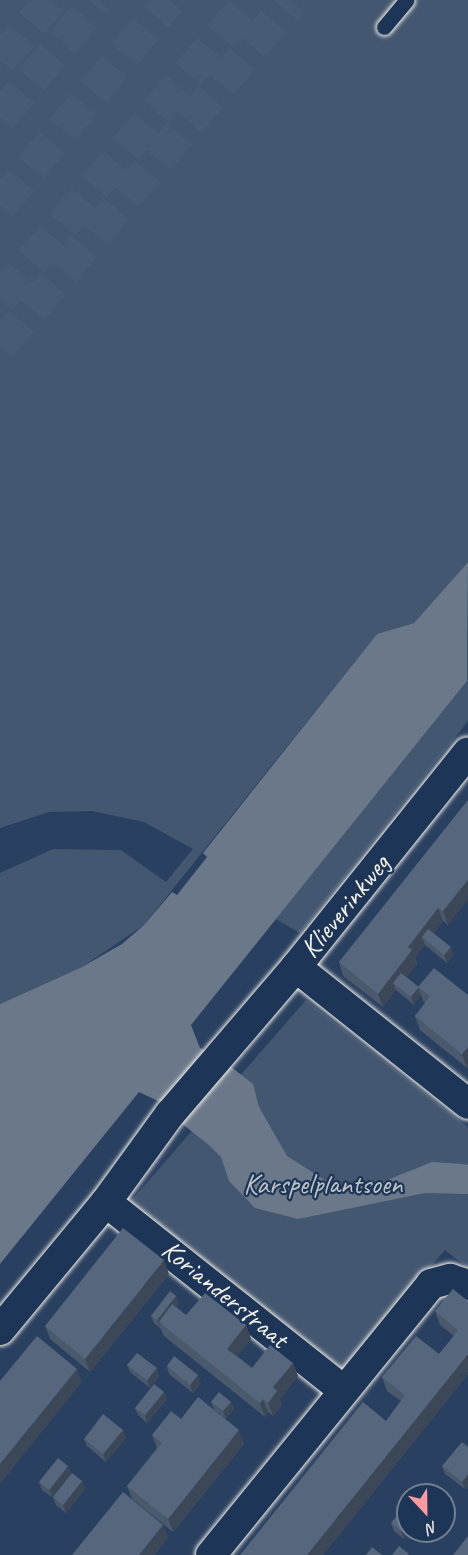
<!DOCTYPE html>
<style>
body{margin:0}
#map{position:relative;width:468px;height:1555px;overflow:hidden;background:#2a4060;font-family:Caveat,sans-serif}
div>[style]{position:absolute}
[style*='--x']{left:calc(var(--x)*1px);top:calc(var(--y)*1px);width:calc(var(--w)*1px);rotate:calc(var(--a)*1deg)}
.green>*{inset:0;background:#445771}
.water>*{inset:0;background:#6a788a}
.motorway-tunnel>*{height:33px;margin-top:-16.5px;transform-origin:0;background:repeating-linear-gradient(90deg,#485b74 0 33px,transparent 0 49px)}
.roads{filter:drop-shadow(0 0 2px #f4f1e8) drop-shadow(0 0 2px #f4f1e8)}
.service>*{height:15px;margin:-7.5px;padding:0 7.5px;transform-origin:7.5px;border-radius:7.5px;background:#1d3557}
.minor>*{height:30px;margin:-15px;padding:0 15px;transform-origin:15px;border-radius:15px;background:#1d3557}
.wall>*{inset:0;background:#4a596c}
.shaded-wall>*{inset:0;background:#3c4858}
.building>*{inset:0;background:#56677d}
span{translate:-50% -50%;white-space:nowrap;text-align:center;line-height:1.15;-webkit-text-stroke:4.5px #1d3557;paint-order:stroke}
.street-label{font-size:28px;color:#f4f1e8}
.park-label{font-size:28px;color:#bfc3c4}
.north{position:absolute;left:396px;top:1483px;width:60px;height:60px;box-sizing:border-box;background:#1d3557;border:2px solid #738091;border-radius:50%;rotate:158deg;font-size:16px;font-weight:700;line-height:24px;text-align:center;color:#f4f1e8}
.north::after{content:'';display:block;margin:auto;width:21px;height:27px;background:#ff9aa2;clip-path:polygon(50% 0,100% 100%,50% 72%,0 100%)}
</style>
<div id="map">
<div class="green">
<i style="clip-path:polygon(0 0,468px 0,468px 562px,414px 623px,377px 634px,144px 925px,82px 967px,0 1004px,0 873px,53px 849px,121px 850px,166px 882px,193px 849px,144px 822px,92px 811px,49px 812px,0 828px)"></i>
<i style="clip-path:polygon(468px 631px,468px 721px,300px 933px,276px 919px,467px 681px)"></i>
<i style="clip-path:polygon(306px 1000px,468px 1127px,468px 1268px,445px 1250px,342px 1369px,130px 1202px)"></i>
</div>
<div class="water">
<i style="clip-path:polygon(468px 562px,467px 681px,191px 1025px,200px 1048px,217px 1056px,253px 1084px,259px 1107px,287px 1156px,323px 1179px,339px 1188px,375px 1185px,432px 1162px,463px 1164px,468px 1165px,468px 1194px,425px 1193px,298px 1219px,255px 1208px,229px 1181px,221px 1157px,210px 1146px,170px 1114px,160px 1102px,139px 1092px,0 1264px,0 1004px,82px 967px,122px 944px,144px 925px,172px 892px,177px 895px,207px 857px,203px 853px,377px 634px,414px 623px)"></i>
</div>
<div class="motorway-tunnel">
<i style="--x:0;--y:60;--w:79;--a:-49.6"></i>
<i style="--x:0;--y:117;--w:153;--a:-50.1"></i>
<i style="--x:0;--y:205;--w:266;--a:-50.5"></i>
<i style="--x:0;--y:299;--w:390;--a:-50.1"></i>
<i style="--x:0;--y:346;--w:452;--a:-49.9"></i>
</div>
<div class="roads">
<div class="service">
<i style="--x:384;--y:27;--w:35;--a:-50"></i>
</div>
<div class="minor">
<i style="--x:296;--y:967;--w:220;--a:38.5"></i>
<i style="--x:106;--y:1202;--w:301;--a:38.4"></i>
<i style="--x:0;--y:1330;--w:166;--a:-50.4"></i>
<i style="--x:106;--y:1202;--w:109;--a:-54"></i>
<i style="--x:170;--y:1114;--w:194;--a:-49.4"></i>
<i style="--x:296;--y:967;--w:275;--a:-51.3"></i>
<i style="--x:211;--y:1555;--w:349;--a:-50.9"></i>
<i style="--x:431;--y:1284;--w:20;--a:-15"></i>
<i style="--x:450;--y:1279;--w:19;--a:18"></i>
</div>
</div>
<div class="wall">
<i style="clip-path:polygon(468px 800px,448px 925px,443px 921px,433px 934px,453px 955px,447px 963px,425px 945px,415px 957px,417px 964px,406px 977px,418px 987px,468px 995px,468px 1067px,467px 1068px,420px 1030px,415px 1016px,426px 1003px,423px 1001px,421px 995px,414px 1005px,396px 990px,383px 1007px,343px 976px,339px 962px)"></i>
<i style="clip-path:polygon(169px 1274px,90px 1372px,50px 1339px,45px 1326px)"></i>
<i style="clip-path:polygon(176px 1296px,179px 1304px,176px 1307px,186px 1315px,246px 1325px,251px 1339px,237px 1356px,252px 1368px,293px 1363px,298px 1376px,280px 1399px,282px 1405px,273px 1416px,268px 1412px,265px 1417px,164px 1336px,160px 1327px,160px 1328px,154px 1323px,151px 1316px)"></i>
<i style="clip-path:polygon(468px 1301px,468px 1374px,323px 1555px,240px 1555px,386px 1421px,401px 1401px,387px 1391px,382px 1377px,439px 1354px,454px 1336px,440px 1325px,435px 1311px)"></i>
<i style="clip-path:polygon(127px 1365px,159px 1376px,150px 1388px,130px 1372px)"></i>
<i style="clip-path:polygon(167px 1366px,201px 1383px,193px 1393px,169px 1374px)"></i>
<i style="clip-path:polygon(164px 1392px,167px 1399px,147px 1423px,138px 1415px,135px 1408px)"></i>
<i style="clip-path:polygon(211px 1402px,231px 1402px,234px 1409px,226px 1419px,214px 1410px)"></i>
<i style="clip-path:polygon(181px 1419px,244px 1444px,173px 1532px,132px 1499px,127px 1486px,157px 1448px,152px 1435px)"></i>
<i style="clip-path:polygon(123px 1430px,126px 1438px,106px 1462px,87px 1446px,84px 1439px)"></i>
<i style="clip-path:polygon(468px 1447px,468px 1485px,465px 1489px,445px 1474px,442px 1466px)"></i>
<i style="clip-path:polygon(68px 1466px,71px 1474px,52px 1497px,42px 1490px,39px 1482px)"></i>
<i style="clip-path:polygon(82px 1481px,85px 1489px,66px 1513px,56px 1505px,53px 1497px)"></i>
<i style="clip-path:polygon(391px 1523px,408px 1531px,410px 1531px,404px 1539px,394px 1531px)"></i>
<i style="clip-path:polygon(423px 1531px,436px 1531px,431px 1538px)"></i>
</div>
<div class="shaded-wall">
<i style="clip-path:polygon(468px 880px,468px 900px,448px 925px,443px 911px)"></i>
<i style="clip-path:polygon(438px 908px,443px 921px,427px 941px,422px 937px,425px 945px,415px 957px,417px 964px,399px 987px,393px 983px,396px 990px,383px 1007px,378px 994px,408px 947px)"></i>
<i style="clip-path:polygon(451px 947px,453px 955px,447px 963px,444px 955px)"></i>
<i style="clip-path:polygon(418px 987px,421px 995px,414px 1005px,411px 997px)"></i>
<i style="clip-path:polygon(468px 1047px,468px 1067px,467px 1068px,462px 1054px)"></i>
<i style="clip-path:polygon(164px 1260px,169px 1274px,90px 1372px,85px 1359px)"></i>
<i style="clip-path:polygon(176px 1296px,179px 1304px,162px 1325px,159px 1322px,160px 1328px,157px 1320px)"></i>
<i style="clip-path:polygon(246px 1325px,251px 1339px,232px 1362px,227px 1349px)"></i>
<i style="clip-path:polygon(468px 1354px,468px 1374px,323px 1555px,307px 1555px)"></i>
<i style="clip-path:polygon(293px 1363px,298px 1376px,280px 1399px,282px 1405px,273px 1416px,268px 1403px,273px 1387px)"></i>
<i style="clip-path:polygon(157px 1368px,159px 1376px,150px 1388px,147px 1380px)"></i>
<i style="clip-path:polygon(77px 1369px,82px 1382px,0 1484px,0 1464px)"></i>
<i style="clip-path:polygon(198px 1375px,201px 1383px,193px 1393px,190px 1385px)"></i>
<i style="clip-path:polygon(164px 1392px,167px 1399px,147px 1423px,145px 1415px)"></i>
<i style="clip-path:polygon(263px 1399px,268px 1412px,265px 1417px,260px 1403px)"></i>
<i style="clip-path:polygon(231px 1402px,234px 1409px,226px 1419px,223px 1411px)"></i>
<i style="clip-path:polygon(123px 1430px,126px 1438px,106px 1462px,103px 1454px)"></i>
<i style="clip-path:polygon(239px 1430px,244px 1444px,173px 1532px,168px 1519px)"></i>
<i style="clip-path:polygon(68px 1466px,71px 1474px,52px 1497px,49px 1490px)"></i>
<i style="clip-path:polygon(468px 1474px,468px 1485px,465px 1489px,462px 1482px)"></i>
<i style="clip-path:polygon(82px 1481px,85px 1489px,66px 1513px,63px 1505px)"></i>
<i style="clip-path:polygon(447px 1506px,450px 1514px,444px 1521px,444px 1510px)"></i>
<i style="clip-path:polygon(408px 1523px,408px 1531px,410px 1531px,404px 1539px,401px 1531px)"></i>
<i style="clip-path:polygon(163px 1525px,168px 1538px,155px 1555px,139px 1555px)"></i>
<i style="clip-path:polygon(428px 1531px,436px 1531px,431px 1538px)"></i>
</div>
<div class="building">
<i style="clip-path:polygon(468px 800px,468px 880px,443px 911px,438px 908px,408px 947px,412px 950px,378px 994px,339px 962px)"></i>
<i style="clip-path:polygon(428px 929px,451px 947px,444px 955px,422px 937px)"></i>
<i style="clip-path:polygon(434px 968px,468px 995px,468px 1047px,462px 1054px,415px 1016px,430px 996px,418px 987px)"></i>
<i style="clip-path:polygon(401px 973px,419px 987px,411px 997px,393px 983px)"></i>
<i style="clip-path:polygon(123px 1228px,164px 1260px,85px 1359px,45px 1326px)"></i>
<i style="clip-path:polygon(453px 1289px,468px 1301px,468px 1354px,307px 1555px,240px 1555px,363px 1402px,386px 1421px,405px 1395px,382px 1377px,416px 1336px,439px 1354px,449px 1342px,458px 1330px,435px 1311px)"></i>
<i style="clip-path:polygon(170px 1291px,176px 1296px,157px 1320px,151px 1316px)"></i>
<i style="clip-path:polygon(205px 1293px,246px 1325px,227px 1349px,252px 1368px,270px 1345px,293px 1363px,273px 1387px,277px 1391px,268px 1403px,263px 1399px,260px 1403px,159px 1322px,172px 1304px,186px 1315px)"></i>
<i style="clip-path:polygon(37px 1336px,77px 1369px,0 1464px,0 1381px)"></i>
<i style="clip-path:polygon(137px 1353px,157px 1368px,147px 1380px,127px 1365px)"></i>
<i style="clip-path:polygon(174px 1356px,198px 1375px,190px 1385px,167px 1366px)"></i>
<i style="clip-path:polygon(154px 1384px,164px 1392px,145px 1415px,135px 1408px)"></i>
<i style="clip-path:polygon(219px 1392px,231px 1402px,223px 1411px,211px 1402px)"></i>
<i style="clip-path:polygon(198px 1397px,239px 1430px,168px 1519px,127px 1486px,162px 1443px,152px 1435px,171px 1411px,181px 1419px)"></i>
<i style="clip-path:polygon(103px 1414px,123px 1430px,103px 1454px,84px 1439px)"></i>
<i style="clip-path:polygon(462px 1442px,468px 1447px,468px 1474px,462px 1482px,442px 1466px)"></i>
<i style="clip-path:polygon(58px 1458px,68px 1466px,49px 1490px,39px 1482px)"></i>
<i style="clip-path:polygon(72px 1473px,82px 1481px,63px 1505px,53px 1497px)"></i>
<i style="clip-path:polygon(123px 1492px,163px 1525px,139px 1555px,72px 1555px)"></i>
<i style="clip-path:polygon(408px 1502px,408px 1523px,401px 1531px,391px 1523px)"></i>
<i style="clip-path:polygon(468px 1536px,468px 1555px,453px 1555px)"></i>
<i style="clip-path:polygon(399px 1546px,409px 1554px,408px 1555px,392px 1555px)"></i>
<i style="clip-path:polygon(372px 1547px,382px 1555px,366px 1555px)"></i>
</div>
<div class="street-label">
<span style="left:345px;top:906px;rotate:-51deg">Klieverinkweg</span>
<span style="left:225px;top:1294px;rotate:39deg">Korianderstraat</span>
</div>
<div class="park-label">
<span style="left:323px;top:1184px">Karspelplantsoen</span>
</div>
<div class="north">N</div>
</div>
